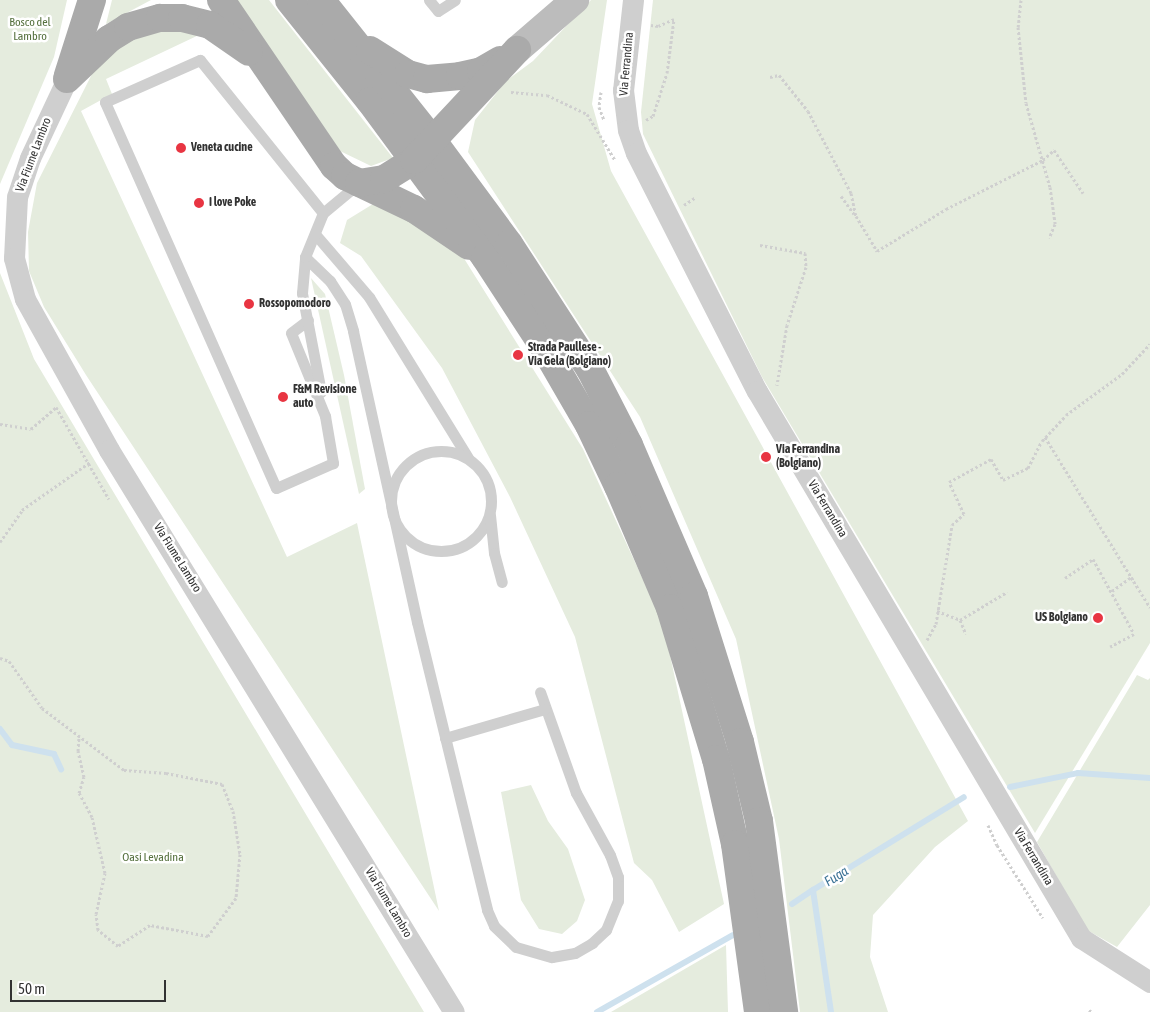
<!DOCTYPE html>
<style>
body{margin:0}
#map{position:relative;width:1150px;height:1012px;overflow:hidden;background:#fff;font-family:"Asap Condensed",sans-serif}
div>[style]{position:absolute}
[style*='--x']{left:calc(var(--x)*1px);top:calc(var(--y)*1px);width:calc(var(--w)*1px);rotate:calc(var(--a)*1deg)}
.green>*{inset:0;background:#e5ecde}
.stream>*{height:6px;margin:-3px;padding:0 3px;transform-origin:3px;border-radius:3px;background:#cee1ee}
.path>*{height:3px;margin-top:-1.5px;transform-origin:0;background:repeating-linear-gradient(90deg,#cfcfcf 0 2.5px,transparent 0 5px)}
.lane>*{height:11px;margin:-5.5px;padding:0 5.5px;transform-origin:5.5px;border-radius:5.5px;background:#cfcfcf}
.lane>.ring{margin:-5.5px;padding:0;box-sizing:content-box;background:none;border:11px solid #cfcfcf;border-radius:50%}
.street>*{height:21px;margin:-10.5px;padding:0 10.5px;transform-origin:10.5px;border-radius:10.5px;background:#cfcfcf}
.secondary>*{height:28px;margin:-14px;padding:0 14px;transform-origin:14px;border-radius:14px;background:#bcbcbc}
.primary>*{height:28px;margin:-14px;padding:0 14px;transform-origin:14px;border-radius:14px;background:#aaa}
.dots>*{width:14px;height:14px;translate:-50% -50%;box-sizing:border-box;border:2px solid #fff;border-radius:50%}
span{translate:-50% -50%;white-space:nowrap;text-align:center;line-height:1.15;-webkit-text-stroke:5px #fff;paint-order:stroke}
.park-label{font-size:12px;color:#55703e}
.street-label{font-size:12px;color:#323232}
.poi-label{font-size:12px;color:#323232;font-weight:700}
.left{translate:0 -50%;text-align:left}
.right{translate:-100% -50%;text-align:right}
.water-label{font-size:14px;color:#3d7497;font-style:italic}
.scale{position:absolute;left:10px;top:980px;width:156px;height:22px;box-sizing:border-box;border:2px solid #323232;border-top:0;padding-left:6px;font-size:15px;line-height:18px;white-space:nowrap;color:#323232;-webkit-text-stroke:4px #fff;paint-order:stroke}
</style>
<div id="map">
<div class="green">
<i style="clip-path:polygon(0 0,67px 0,54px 57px,0 184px)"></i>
<i style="clip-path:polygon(112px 0,151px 0,106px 24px)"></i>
<i style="clip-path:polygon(237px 0,269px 0,393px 158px,371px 166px,340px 151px)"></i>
<i style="clip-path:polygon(591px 0,607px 0,592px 104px,611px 171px,968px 821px,935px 847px,873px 915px,870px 957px,888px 1012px,800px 1012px,779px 839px,736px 639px,640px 417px,468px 152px,475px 120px,506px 81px,533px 61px)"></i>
<i style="clip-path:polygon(653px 0,1150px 0,1150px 643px,1035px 833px,762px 377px,643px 134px,641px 112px)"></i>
<i style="clip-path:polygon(161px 29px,201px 34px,106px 79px,112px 94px,81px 111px,287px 557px,357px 523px,439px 911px,86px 375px,44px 307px,29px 271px,28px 232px,37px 183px,94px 70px,121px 45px)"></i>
<i style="clip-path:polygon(373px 204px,408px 215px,460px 252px,583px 449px,663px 623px,724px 904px,679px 932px,652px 880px,634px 863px,575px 637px,510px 497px,442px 368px,361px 256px,340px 243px,347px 220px)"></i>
<i style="clip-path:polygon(0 273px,34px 359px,424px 1012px,0 1012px)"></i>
<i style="clip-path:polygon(311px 278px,325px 294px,344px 375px,365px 489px,359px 494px)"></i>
<i style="clip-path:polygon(1137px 675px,1148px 680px,1150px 678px,1150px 905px,1117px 947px,1087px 930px,1037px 842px)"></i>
<i style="clip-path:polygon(531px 785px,548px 821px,568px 849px,585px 900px,577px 921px,562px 934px,539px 929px,521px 900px,501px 792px)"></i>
<i style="clip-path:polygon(726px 945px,728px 1012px,611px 1012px)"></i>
</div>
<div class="stream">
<i style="--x:0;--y:729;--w:20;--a:53"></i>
<i style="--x:12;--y:745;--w:43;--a:12.1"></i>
<i style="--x:54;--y:754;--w:17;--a:65"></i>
<i style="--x:1010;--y:787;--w:69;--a:-11.6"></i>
<i style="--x:1078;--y:773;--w:72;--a:4"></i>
<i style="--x:792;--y:904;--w:25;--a:-34"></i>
<i style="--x:597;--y:1012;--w:156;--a:-29.5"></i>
<i style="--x:831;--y:1012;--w:123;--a:-98.4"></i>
<i style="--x:813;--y:890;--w:177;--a:-31.6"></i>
</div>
<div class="path">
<i style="--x:1021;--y:0;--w:27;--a:96"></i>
<i style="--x:1018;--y:27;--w:76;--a:84"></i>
<i style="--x:1026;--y:103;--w:87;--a:74.1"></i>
<i style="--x:1050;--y:187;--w:37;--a:82"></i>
<i style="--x:1055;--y:224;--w:15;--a:113"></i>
<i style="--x:770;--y:77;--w:9;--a:-13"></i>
<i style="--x:779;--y:75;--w:46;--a:51.1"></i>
<i style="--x:808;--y:111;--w:93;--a:62.3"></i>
<i style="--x:851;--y:193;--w:24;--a:78"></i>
<i style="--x:856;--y:216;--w:41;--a:59"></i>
<i style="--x:877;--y:251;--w:81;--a:-31.3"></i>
<i style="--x:946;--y:209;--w:109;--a:-26.8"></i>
<i style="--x:1043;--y:160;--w:15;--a:-42"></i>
<i style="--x:1054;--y:150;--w:52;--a:56"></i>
<i style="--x:511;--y:92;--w:36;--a:5"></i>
<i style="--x:547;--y:95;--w:44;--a:25.4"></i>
<i style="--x:587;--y:114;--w:54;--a:58.7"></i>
<i style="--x:601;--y:92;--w:15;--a:98"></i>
<i style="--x:599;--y:107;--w:14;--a:69"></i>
<i style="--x:646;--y:120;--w:8;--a:-30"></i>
<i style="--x:653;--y:116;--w:45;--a:-72"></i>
<i style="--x:667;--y:73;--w:54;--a:-82.6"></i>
<i style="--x:674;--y:19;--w:17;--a:156"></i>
<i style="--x:658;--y:26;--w:7;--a:-172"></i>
<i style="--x:841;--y:196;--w:22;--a:54"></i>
<i style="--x:684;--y:205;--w:14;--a:-34"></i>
<i style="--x:760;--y:245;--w:46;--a:10.1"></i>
<i style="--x:805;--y:253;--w:14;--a:86"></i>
<i style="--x:806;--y:267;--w:61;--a:108.1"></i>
<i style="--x:787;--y:325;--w:61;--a:99.5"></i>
<i style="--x:0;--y:424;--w:31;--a:9"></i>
<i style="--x:31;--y:429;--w:33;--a:-41"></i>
<i style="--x:56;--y:407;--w:106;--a:60.1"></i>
<i style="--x:1045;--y:437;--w:168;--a:58.4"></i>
<i style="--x:0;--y:542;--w:39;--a:-55"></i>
<i style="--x:22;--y:510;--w:83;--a:-35.2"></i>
<i style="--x:1065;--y:578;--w:34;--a:-34"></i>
<i style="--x:1093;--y:559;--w:85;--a:61.3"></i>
<i style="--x:1134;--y:634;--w:27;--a:152"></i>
<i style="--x:1112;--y:591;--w:24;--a:-36"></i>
<i style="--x:1131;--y:577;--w:36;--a:58"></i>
<i style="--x:937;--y:611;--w:25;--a:21"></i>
<i style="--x:960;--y:620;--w:15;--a:67"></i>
<i style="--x:960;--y:620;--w:55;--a:-30.8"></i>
<i style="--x:927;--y:640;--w:18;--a:-61"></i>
<i style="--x:936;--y:624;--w:100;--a:-80.8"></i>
<i style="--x:952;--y:525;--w:16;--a:-43"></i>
<i style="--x:964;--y:514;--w:35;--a:-115"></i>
<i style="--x:949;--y:482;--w:48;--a:-28.7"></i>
<i style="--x:991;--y:459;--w:24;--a:60"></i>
<i style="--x:1003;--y:480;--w:28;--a:-26"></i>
<i style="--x:1028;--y:468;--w:30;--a:-63"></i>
<i style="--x:1042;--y:441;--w:35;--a:-47"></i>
<i style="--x:1066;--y:415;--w:69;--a:-36.2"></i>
<i style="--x:1122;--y:374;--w:41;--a:-47"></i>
<i style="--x:0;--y:658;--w:9;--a:18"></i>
<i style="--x:9;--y:661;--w:57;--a:54.9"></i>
<i style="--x:42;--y:708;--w:103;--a:37.1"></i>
<i style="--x:124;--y:770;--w:42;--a:4.1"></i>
<i style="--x:166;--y:773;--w:57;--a:11.1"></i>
<i style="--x:222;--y:784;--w:29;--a:68"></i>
<i style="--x:233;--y:811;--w:44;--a:80.8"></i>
<i style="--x:240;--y:854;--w:44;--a:95.2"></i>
<i style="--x:236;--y:898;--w:47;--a:126.4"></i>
<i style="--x:208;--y:936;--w:59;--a:-169.3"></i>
<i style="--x:150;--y:925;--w:38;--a:147"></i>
<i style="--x:118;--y:946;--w:26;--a:-141"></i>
<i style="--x:98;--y:930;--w:16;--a:-97"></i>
<i style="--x:96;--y:914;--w:42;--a:-77.6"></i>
<i style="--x:105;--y:873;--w:57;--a:-103.1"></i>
<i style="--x:92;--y:817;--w:27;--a:-118"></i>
<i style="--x:79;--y:793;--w:17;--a:-73"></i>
<i style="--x:84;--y:777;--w:27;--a:-103"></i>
<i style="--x:78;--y:751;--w:15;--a:-86"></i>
<i style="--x:988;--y:825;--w:22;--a:66"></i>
<i style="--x:997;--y:845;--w:86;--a:57.8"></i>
<i style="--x:1089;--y:1010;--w:4;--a:34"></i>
</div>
<div class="lane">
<i style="--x:429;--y:0;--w:14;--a:51"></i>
<i style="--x:438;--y:11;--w:20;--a:-33"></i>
<i style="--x:315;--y:234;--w:83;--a:49.4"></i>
<i style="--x:369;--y:297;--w:189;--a:58.4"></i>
<i style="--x:305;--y:257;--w:35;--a:44"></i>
<i style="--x:330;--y:281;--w:27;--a:57"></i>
<i style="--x:345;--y:304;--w:28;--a:73"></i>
<i style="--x:353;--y:331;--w:298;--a:77.6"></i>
<i style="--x:417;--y:622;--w:296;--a:76.3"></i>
<i style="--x:487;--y:910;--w:17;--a:66"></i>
<i style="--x:494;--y:926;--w:30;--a:44"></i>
<i style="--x:516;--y:947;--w:37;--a:16"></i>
<i style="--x:552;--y:957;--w:23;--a:-10"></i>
<i style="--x:575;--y:953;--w:20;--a:-30"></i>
<i style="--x:592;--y:943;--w:19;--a:-43"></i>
<i style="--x:606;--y:930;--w:31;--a:-68"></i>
<i style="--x:618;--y:901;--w:24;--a:-90"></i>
<i style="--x:618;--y:877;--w:23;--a:-110"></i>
<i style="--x:610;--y:855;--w:71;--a:-118.7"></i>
<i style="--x:576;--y:793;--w:107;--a:-109.6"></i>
<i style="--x:308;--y:320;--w:21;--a:143"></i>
<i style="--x:291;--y:333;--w:90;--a:67.7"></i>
<i style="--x:325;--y:416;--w:48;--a:80.3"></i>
<i style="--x:333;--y:463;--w:62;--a:156.3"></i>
<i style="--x:276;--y:488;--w:422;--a:-113.9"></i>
<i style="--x:105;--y:102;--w:104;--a:-23.9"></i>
<i style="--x:200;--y:60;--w:196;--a:51.2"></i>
<i style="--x:323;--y:213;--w:47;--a:-39.8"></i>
<i style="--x:321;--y:392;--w:101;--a:-100.9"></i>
<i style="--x:302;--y:293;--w:36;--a:-85"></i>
<i style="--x:305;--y:257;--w:48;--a:-67.8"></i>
<i class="ring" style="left:391px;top:451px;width:89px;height:89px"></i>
<i style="--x:490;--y:515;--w:38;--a:84"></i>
<i style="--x:494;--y:553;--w:30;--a:75"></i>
<i style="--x:445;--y:738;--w:104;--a:-16.2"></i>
</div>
<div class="street">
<i style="--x:633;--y:0;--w:91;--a:96.3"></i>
<i style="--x:623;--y:90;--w:40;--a:82.9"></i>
<i style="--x:628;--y:130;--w:24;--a:71"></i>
<i style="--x:636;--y:153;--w:267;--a:63.1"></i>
<i style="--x:757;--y:391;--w:636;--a:59.36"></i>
<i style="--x:1081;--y:938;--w:82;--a:32.5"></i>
<i style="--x:67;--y:79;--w:87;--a:115.1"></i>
<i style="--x:30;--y:158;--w:41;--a:108.4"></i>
<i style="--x:17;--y:197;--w:61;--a:92.8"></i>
<i style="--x:14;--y:258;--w:42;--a:75"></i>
<i style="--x:25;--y:299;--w:173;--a:60.9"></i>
<i style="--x:109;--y:450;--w:659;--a:58.46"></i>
</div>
<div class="secondary">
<i style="--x:517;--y:50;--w:77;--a:-40.8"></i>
</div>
<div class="primary">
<i style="--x:221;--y:0;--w:201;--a:55.8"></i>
<i style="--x:334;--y:166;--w:15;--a:42"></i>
<i style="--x:345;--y:176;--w:76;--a:25.6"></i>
<i style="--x:414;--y:209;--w:66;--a:33.9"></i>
<i style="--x:289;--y:0;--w:129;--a:51.3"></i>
<i style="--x:370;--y:101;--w:194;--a:53.6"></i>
<i style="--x:485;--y:257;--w:110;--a:56.9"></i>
<i style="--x:545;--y:349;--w:88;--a:59.9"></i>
<i style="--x:589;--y:425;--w:68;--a:64.6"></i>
<i style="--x:618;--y:486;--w:133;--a:66.9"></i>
<i style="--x:670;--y:608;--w:158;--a:73.1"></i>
<i style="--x:716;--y:759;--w:87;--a:77.4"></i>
<i style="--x:735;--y:844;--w:170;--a:82.2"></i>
<i style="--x:321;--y:0;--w:180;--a:51.5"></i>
<i style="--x:433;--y:141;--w:128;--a:53.6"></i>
<i style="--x:509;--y:244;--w:149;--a:57.1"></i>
<i style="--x:590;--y:369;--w:85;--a:62.8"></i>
<i style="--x:629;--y:445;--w:164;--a:66.7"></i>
<i style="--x:694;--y:596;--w:153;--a:72.5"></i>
<i style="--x:740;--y:742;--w:81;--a:76.5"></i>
<i style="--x:759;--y:821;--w:193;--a:82.5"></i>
<i style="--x:370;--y:50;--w:45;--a:32.3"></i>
<i style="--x:408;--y:74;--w:20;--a:15"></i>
<i style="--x:427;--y:79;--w:33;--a:-5"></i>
<i style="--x:460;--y:76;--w:22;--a:-13"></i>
<i style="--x:481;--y:71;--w:22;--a:-30"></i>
<i style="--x:68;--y:75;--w:79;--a:-72.3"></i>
<i style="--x:67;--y:79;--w:58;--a:-43.6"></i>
<i style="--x:109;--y:39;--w:22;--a:-32"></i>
<i style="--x:128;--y:27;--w:33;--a:-16"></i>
<i style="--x:160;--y:18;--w:22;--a:0"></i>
<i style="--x:182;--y:18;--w:29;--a:14"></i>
<i style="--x:210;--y:25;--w:47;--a:34.7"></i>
<i style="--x:359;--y:183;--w:25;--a:-9"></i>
<i style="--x:384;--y:179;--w:36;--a:-32"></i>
<i style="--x:414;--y:160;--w:151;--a:-46.9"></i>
</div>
<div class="dots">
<i style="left:181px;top:148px;background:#e83542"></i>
<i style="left:199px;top:203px;background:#e83542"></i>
<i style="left:249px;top:304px;background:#e83542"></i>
<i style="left:518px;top:355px;background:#e83542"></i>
<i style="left:283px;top:397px;background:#e83542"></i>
<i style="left:766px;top:457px;background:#e83542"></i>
<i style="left:1098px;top:618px;background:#e83542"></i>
</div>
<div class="park-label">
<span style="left:30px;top:30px">Bosco del<br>Lambro</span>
<span style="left:153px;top:858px">Oasi Levadina</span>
</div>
<div class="street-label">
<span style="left:627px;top:64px;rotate:-85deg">Via Ferrandina</span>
<span style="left:34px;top:155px;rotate:-69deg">Via Fiume Lambro</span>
<span style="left:827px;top:509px;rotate:59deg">Via Ferrandina</span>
<span style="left:177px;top:558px;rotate:58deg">Via Fiume Lambro</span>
<span style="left:1033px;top:857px;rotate:59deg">Via Ferrandina</span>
<span style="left:388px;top:903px;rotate:59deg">Via Fiume Lambro</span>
</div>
<div class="poi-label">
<span class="left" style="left:191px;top:148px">Veneta cucine</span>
<span class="left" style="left:209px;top:203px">I love Poke</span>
<span class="left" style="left:259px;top:304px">Rossopomodoro</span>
<span class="left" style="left:528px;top:355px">Strada Paullese -<br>Via Gela (Bolgiano)</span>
<span class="left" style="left:293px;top:397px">F&amp;M Revisione<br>auto</span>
<span class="left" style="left:776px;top:457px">Via Ferrandina<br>(Bolgiano)</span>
<span class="right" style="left:1088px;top:618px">US Bolgiano</span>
</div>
<div class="water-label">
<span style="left:836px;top:876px;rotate:-32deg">Fuga</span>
</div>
<div class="scale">50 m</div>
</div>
